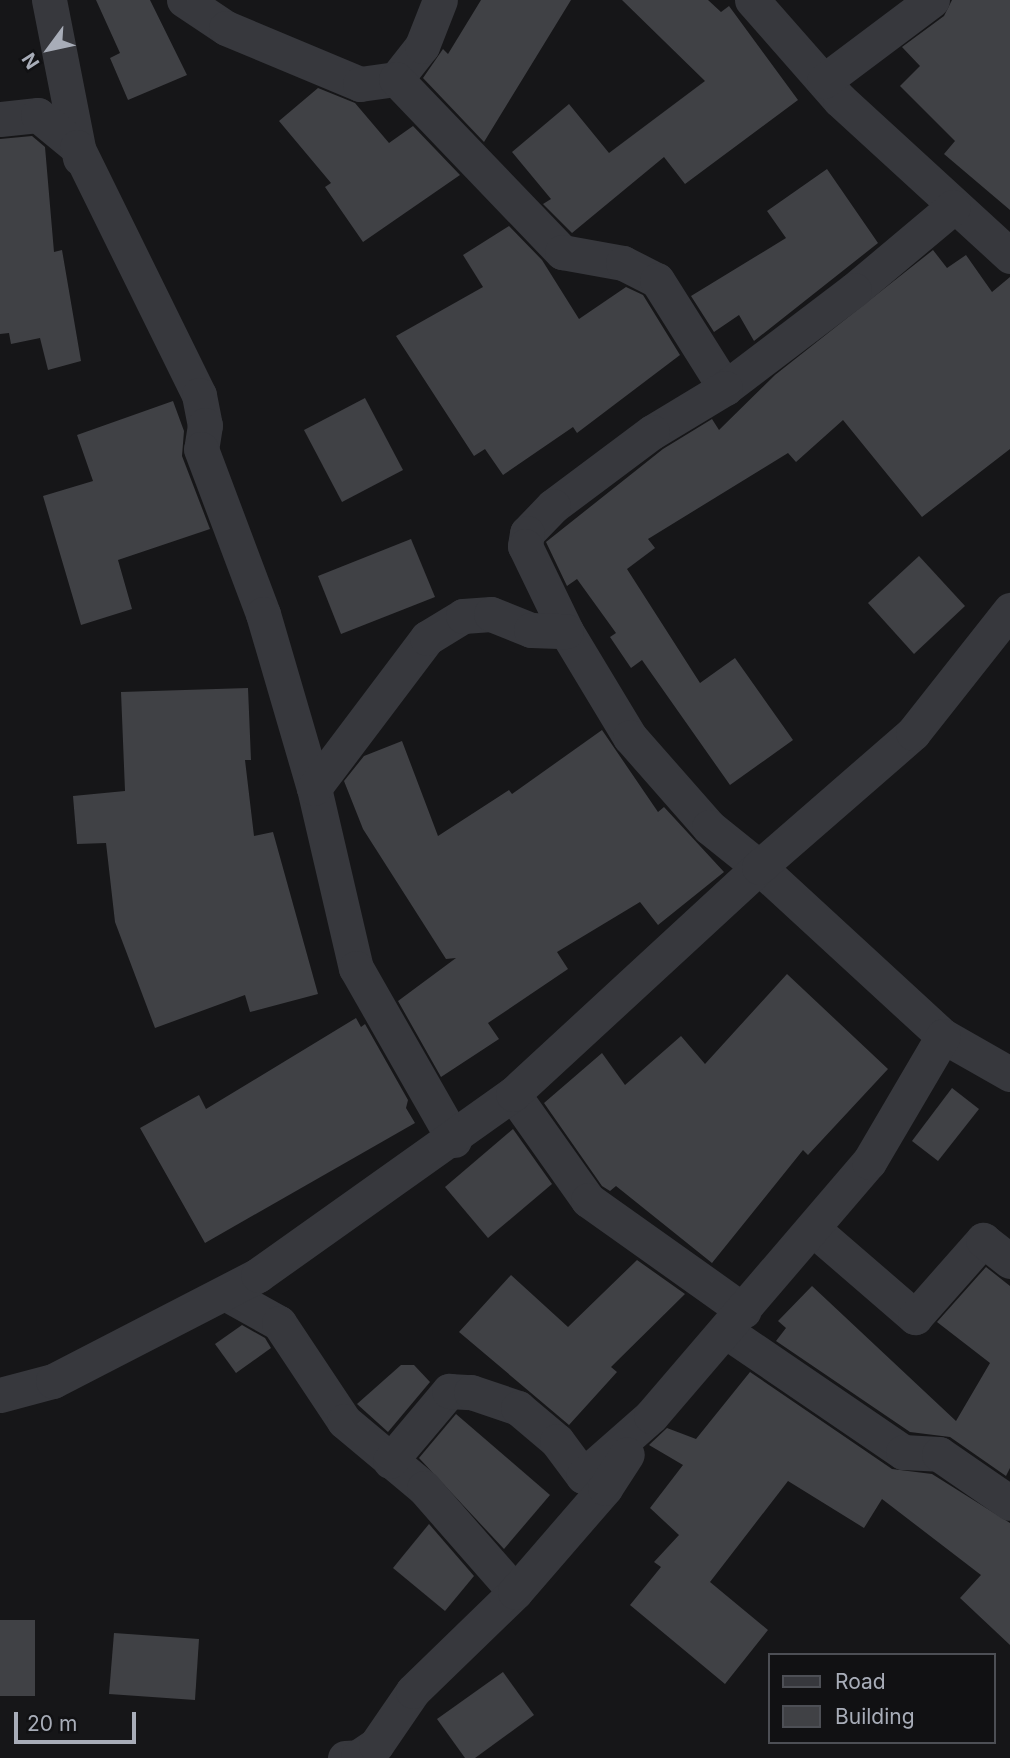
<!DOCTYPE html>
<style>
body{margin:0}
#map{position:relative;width:1010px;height:1758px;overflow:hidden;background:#161618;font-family:Inter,sans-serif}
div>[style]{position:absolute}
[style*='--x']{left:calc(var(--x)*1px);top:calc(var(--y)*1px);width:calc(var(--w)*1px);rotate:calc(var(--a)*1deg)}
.building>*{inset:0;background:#404145}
.minor>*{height:35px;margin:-17.5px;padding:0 17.5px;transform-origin:17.5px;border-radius:17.5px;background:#37383d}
span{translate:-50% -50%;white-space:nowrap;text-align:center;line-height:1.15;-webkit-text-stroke:7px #111113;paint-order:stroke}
.legend{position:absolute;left:768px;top:1653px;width:228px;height:91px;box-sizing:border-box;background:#111113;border:2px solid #4d4f55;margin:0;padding:9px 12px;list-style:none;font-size:21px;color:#a8adb8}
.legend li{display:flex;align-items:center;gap:14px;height:35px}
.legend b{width:35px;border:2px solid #4d4f55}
.north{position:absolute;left:14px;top:14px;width:70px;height:70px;-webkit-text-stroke:5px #111113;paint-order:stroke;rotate:237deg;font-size:19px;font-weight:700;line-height:28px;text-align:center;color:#a8adb8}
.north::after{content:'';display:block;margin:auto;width:24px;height:32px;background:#a8adb8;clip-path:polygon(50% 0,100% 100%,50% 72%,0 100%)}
.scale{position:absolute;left:14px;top:1712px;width:122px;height:32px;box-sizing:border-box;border:4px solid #a8adb8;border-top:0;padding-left:9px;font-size:21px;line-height:24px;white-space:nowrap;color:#a8adb8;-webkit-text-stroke:5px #111113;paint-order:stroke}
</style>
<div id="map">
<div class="building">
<i style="clip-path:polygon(96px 0,150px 0,187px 75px,128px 100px,110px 58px,120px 53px)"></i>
<i style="clip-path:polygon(481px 0,571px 0,484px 142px,423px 78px,443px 49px,448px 54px)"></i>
<i style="clip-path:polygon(622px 0,708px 0,721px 12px,729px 6px,798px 100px,685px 184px,664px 157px,572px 233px,543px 204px,551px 199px,512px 152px,569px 104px,609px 153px,705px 81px)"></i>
<i style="clip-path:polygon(952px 0,1010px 0,1010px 210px,944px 154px,955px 141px,900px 86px,920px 66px,902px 47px,944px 16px)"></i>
<i style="clip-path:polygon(318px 88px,355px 103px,389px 143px,413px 126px,460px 175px,363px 242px,325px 187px,331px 183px,279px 121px)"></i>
<i style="clip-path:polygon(32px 136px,45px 147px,54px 252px,62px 250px,81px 361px,48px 370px,40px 338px,11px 344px,9px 333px,0 334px,0 139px)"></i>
<i style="clip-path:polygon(827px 169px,878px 243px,754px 341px,739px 315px,714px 332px,691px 296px,786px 238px,767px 211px)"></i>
<i style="clip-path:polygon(509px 226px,542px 260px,579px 319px,626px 287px,643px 295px,680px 355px,577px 433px,573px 427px,503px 475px,485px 449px,474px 456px,396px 336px,483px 287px,463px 255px)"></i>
<i style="clip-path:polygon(933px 250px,947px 268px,966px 255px,992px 292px,1010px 277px,1010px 449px,922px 517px,843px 420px,796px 462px,788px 453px,648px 539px,655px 548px,627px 569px,700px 683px,735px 658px,793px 740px,730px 785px,642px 660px,631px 668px,610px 637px,616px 633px,577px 579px,567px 586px,546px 542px,663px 449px,712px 419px,719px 430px,775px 375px)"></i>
<i style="clip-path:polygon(365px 398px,403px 470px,342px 502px,304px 430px)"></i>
<i style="clip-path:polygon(173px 401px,184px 431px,182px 456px,210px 529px,118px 560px,132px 609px,81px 625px,43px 496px,93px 481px,77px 435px)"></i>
<i style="clip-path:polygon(411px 539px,435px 597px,341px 634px,318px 576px)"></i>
<i style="clip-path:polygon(919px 556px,965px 606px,914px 654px,868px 603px)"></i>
<i style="clip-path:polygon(248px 688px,251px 760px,245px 760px,254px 836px,273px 832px,318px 994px,250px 1012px,245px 995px,155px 1028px,115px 922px,106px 843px,77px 844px,73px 796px,125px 791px,121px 692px)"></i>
<i style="clip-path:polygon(602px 730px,658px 812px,664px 807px,724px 872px,658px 925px,640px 902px,557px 952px,568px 969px,488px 1023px,499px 1039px,441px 1077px,398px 1001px,456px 958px,446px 959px,363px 829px,344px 781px,364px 756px,402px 741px,438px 836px,509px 790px,512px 794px)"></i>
<i style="clip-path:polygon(787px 974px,888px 1069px,808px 1155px,803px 1150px,712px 1263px,616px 1186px,610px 1191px,602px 1186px,544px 1103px,602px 1053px,625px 1085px,681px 1036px,705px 1064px)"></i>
<i style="clip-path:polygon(356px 1018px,361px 1027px,365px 1024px,408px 1100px,406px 1108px,415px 1123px,205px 1243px,140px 1128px,199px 1095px,206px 1109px)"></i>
<i style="clip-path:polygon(952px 1088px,979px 1109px,938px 1161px,912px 1141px)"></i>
<i style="clip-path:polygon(513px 1129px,552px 1184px,488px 1238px,445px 1187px)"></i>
<i style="clip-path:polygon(637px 1260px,685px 1294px,611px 1367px,617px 1372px,569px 1425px,459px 1332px,511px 1275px,568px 1327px)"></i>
<i style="clip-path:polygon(986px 1267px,1010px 1286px,1010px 1468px,1006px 1476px,950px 1437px,910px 1432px,776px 1341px,786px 1328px,778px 1321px,812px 1286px,956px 1421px,990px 1363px,937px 1322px)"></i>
<i style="clip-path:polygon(242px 1325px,265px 1338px,271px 1348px,236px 1373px,215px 1344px)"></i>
<i style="clip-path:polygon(401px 1365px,414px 1365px,430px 1382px,388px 1432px,357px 1404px)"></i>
<i style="clip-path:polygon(750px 1372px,892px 1469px,932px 1474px,1010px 1523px,1010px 1645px,960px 1598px,981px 1575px,882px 1499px,864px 1528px,788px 1481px,710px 1582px,768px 1630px,725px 1684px,630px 1605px,661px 1567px,654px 1562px,679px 1535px,650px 1508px,683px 1465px,649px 1445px,667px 1428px,696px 1439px)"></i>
<i style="clip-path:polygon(456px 1414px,550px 1495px,504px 1549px,419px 1458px)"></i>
<i style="clip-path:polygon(429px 1524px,474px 1576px,445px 1611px,393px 1568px)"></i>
<i style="clip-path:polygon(0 1620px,35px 1620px,35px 1696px,0 1696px)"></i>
<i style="clip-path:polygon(114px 1633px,199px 1639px,195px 1700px,109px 1694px)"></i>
<i style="clip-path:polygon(503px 1672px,534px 1715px,475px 1758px,465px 1758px,437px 1719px)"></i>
</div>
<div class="minor">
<i style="--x:49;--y:0;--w:161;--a:78.9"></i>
<i style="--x:184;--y:0;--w:50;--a:33.7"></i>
<i style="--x:226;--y:28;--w:145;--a:22.7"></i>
<i style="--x:360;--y:84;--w:36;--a:-8"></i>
<i style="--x:396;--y:79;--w:42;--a:-51.8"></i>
<i style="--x:422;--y:46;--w:49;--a:-68.6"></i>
<i style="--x:752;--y:0;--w:133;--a:48.7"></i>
<i style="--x:840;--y:100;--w:231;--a:42.5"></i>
<i style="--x:396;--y:79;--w:240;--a:46.2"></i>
<i style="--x:562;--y:252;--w:62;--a:10.2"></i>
<i style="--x:623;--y:263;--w:38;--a:27"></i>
<i style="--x:657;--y:280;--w:128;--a:57.8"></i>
<i style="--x:824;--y:81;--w:135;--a:-36.9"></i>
<i style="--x:0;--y:119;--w:38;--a:-6"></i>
<i style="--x:38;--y:115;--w:50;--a:39.4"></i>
<i style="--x:77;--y:147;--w:276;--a:63.8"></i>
<i style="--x:199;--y:395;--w:31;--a:79"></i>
<i style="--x:205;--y:425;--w:24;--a:99"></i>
<i style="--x:201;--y:449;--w:176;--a:69.4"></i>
<i style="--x:263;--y:614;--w:181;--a:73.7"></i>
<i style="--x:314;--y:788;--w:185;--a:76.9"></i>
<i style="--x:356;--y:968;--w:198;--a:60.3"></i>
<i style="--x:953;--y:207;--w:129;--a:140"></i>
<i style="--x:854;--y:290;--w:162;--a:142.8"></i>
<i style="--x:725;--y:388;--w:85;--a:148.9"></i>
<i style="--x:652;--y:432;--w:124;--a:143.2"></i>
<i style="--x:553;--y:506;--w:37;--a:134"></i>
<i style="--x:527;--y:533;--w:13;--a:99"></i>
<i style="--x:525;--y:546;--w:94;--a:64.2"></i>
<i style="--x:566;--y:631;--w:124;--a:58.9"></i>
<i style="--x:630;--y:737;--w:120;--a:48.7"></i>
<i style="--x:709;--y:827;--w:64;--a:38.7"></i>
<i style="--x:759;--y:867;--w:250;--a:42.6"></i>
<i style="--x:943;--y:1036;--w:77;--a:29.6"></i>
<i style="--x:314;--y:788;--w:188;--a:-53"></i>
<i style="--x:427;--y:638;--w:42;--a:-31.4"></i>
<i style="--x:463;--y:616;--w:28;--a:-4"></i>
<i style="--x:491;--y:614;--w:43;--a:21.8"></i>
<i style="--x:531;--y:630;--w:35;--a:2"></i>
<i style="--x:513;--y:1094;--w:130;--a:54.7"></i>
<i style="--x:588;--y:1200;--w:191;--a:35.4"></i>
<i style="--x:813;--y:1229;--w:135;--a:40.8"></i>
<i style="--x:915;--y:1317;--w:103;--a:-48.6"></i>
<i style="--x:983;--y:1240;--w:34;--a:38"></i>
<i style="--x:225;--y:1293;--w:62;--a:29.1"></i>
<i style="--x:279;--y:1323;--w:118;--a:56.4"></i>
<i style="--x:344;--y:1421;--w:104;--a:39.9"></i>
<i style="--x:424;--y:1488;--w:138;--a:48.8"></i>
<i style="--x:727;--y:1332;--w:213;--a:34.3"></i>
<i style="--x:903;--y:1452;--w:36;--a:3"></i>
<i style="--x:939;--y:1454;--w:86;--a:34.6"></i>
<i style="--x:0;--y:1395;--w:55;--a:-14.8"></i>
<i style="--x:53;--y:1381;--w:231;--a:-27.3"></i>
<i style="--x:258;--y:1275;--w:313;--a:-35.4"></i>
<i style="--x:513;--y:1094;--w:335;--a:-42.7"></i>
<i style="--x:759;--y:867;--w:204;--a:-41"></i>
<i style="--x:913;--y:733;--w:157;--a:-51.7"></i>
<i style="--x:390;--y:1461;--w:92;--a:-49.9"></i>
<i style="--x:449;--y:1391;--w:22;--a:3"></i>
<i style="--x:471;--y:1392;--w:50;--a:18.8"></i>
<i style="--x:518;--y:1408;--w:51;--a:40.2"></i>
<i style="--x:557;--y:1441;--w:44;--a:53.4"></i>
<i style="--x:583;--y:1476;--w:91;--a:-41.4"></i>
<i style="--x:651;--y:1416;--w:335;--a:-49.4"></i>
<i style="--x:869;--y:1162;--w:146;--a:-59.6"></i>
<i style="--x:345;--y:1758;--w:13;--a:-4"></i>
<i style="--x:358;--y:1757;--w:22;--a:-34"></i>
<i style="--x:376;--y:1745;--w:65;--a:-55.6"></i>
<i style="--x:413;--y:1691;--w:142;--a:-44.1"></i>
<i style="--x:515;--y:1592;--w:138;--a:-49.1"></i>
<i style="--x:605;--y:1488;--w:40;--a:-57.1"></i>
</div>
<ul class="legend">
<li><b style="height:9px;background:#37383d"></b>Road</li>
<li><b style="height:19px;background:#404145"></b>Building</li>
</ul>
<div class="north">N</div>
<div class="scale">20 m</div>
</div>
